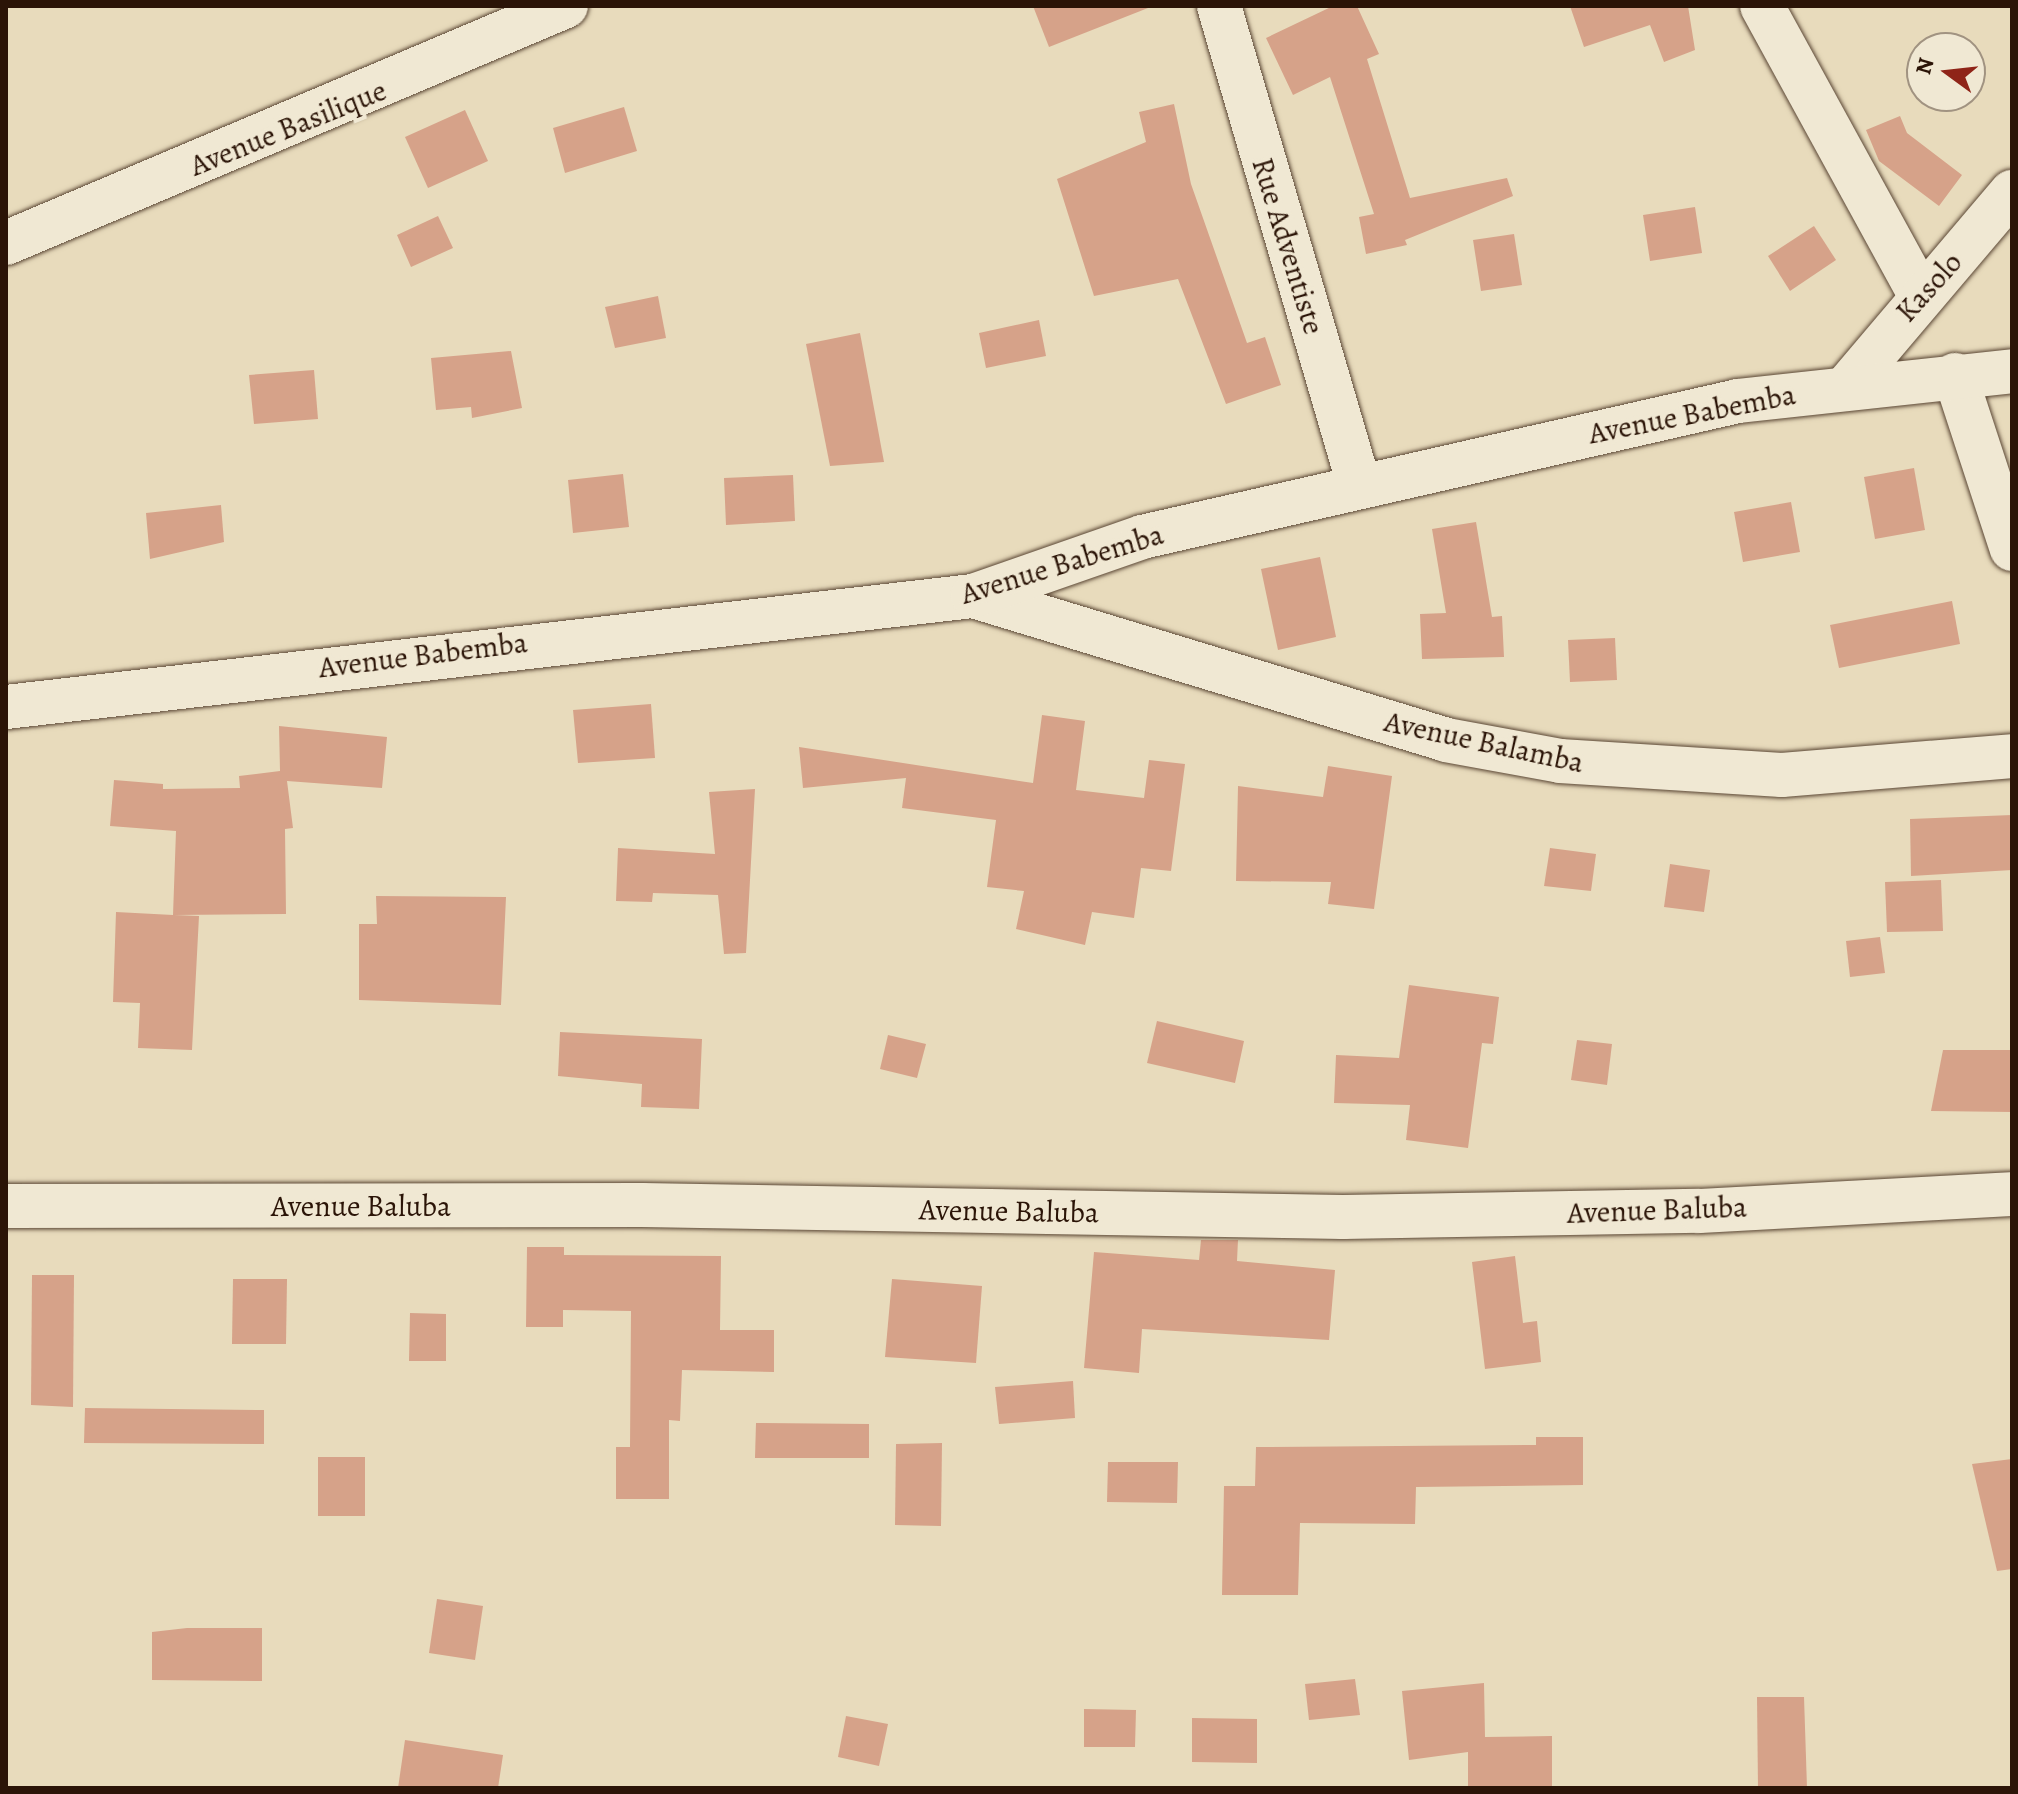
<!DOCTYPE html>
<style>
body{margin:0}
#map{position:relative;width:2018px;height:1794px;overflow:hidden;background:#e8dbbc;font-family:Alegreya,serif}
div>[style]{position:absolute}
[style*='--x']{left:calc(var(--x)*1px);top:calc(var(--y)*1px);width:calc(var(--w)*1px);rotate:calc(var(--a)*1deg)}
.building>*{inset:0;background:#d6a289}
.roads{filter:drop-shadow(0 0 2px #5a4634) drop-shadow(0 0 2px #5a4634)}
.minor>*{height:44px;margin:-22px;padding:0 22px;transform-origin:22px;border-radius:22px;background:#f0e8d3}
span{translate:-50% -50%;white-space:nowrap;text-align:center;line-height:1.15;-webkit-text-stroke:8px #f0e8d3;paint-order:stroke}
.street-label{font-size:30px;color:#2b1407}
.frame{position:absolute;inset:0;border:8px solid #2b1407;pointer-events:none}
.north{position:absolute;left:1906px;top:32px;width:80px;height:80px;box-sizing:border-box;background:#f0e8d3;border:2px solid #a19381;border-radius:50%;rotate:285deg;font-size:22px;font-weight:700;line-height:32px;text-align:center;color:#2b1407}
.north::after{content:'';display:block;margin:auto;width:28px;height:36px;background:#8f2418;clip-path:polygon(50% 0,100% 100%,50% 72%,0 100%)}
</style>
<div id="map">
<div class="building">
<i style="clip-path:polygon(1033px 6px,1148px 6px,1148px 8px,1049px 47px)"></i>
<i style="clip-path:polygon(1333px 6px,1357px 6px,1379px 54px,1367px 59px,1410px 198px,1507px 178px,1513px 196px,1405px 240px,1407px 245px,1366px 254px,1359px 217px,1374px 214px,1330px 77px,1293px 95px,1266px 38px)"></i>
<i style="clip-path:polygon(1570px 6px,1688px 6px,1695px 50px,1664px 62px,1650px 25px,1584px 47px)"></i>
<i style="clip-path:polygon(1174px 104px,1191px 184px,1247px 343px,1265px 337px,1281px 385px,1226px 404px,1178px 279px,1094px 296px,1057px 179px,1146px 142px,1139px 112px)"></i>
<i style="clip-path:polygon(624px 107px,637px 151px,565px 173px,553px 128px)"></i>
<i style="clip-path:polygon(465px 110px,488px 161px,428px 188px,405px 137px)"></i>
<i style="clip-path:polygon(1900px 116px,1907px 133px,1962px 175px,1939px 206px,1879px 161px,1866px 130px)"></i>
<i style="clip-path:polygon(1695px 207px,1702px 253px,1650px 261px,1643px 215px)"></i>
<i style="clip-path:polygon(438px 216px,453px 248px,411px 267px,397px 235px)"></i>
<i style="clip-path:polygon(1814px 226px,1836px 260px,1790px 291px,1768px 256px)"></i>
<i style="clip-path:polygon(1514px 234px,1522px 285px,1481px 291px,1473px 240px)"></i>
<i style="clip-path:polygon(658px 296px,666px 338px,615px 348px,605px 307px)"></i>
<i style="clip-path:polygon(1039px 320px,1046px 356px,986px 368px,979px 333px)"></i>
<i style="clip-path:polygon(860px 333px,884px 462px,830px 466px,806px 344px)"></i>
<i style="clip-path:polygon(511px 351px,522px 408px,472px 418px,471px 407px,436px 410px,431px 358px)"></i>
<i style="clip-path:polygon(314px 370px,318px 419px,254px 424px,249px 375px)"></i>
<i style="clip-path:polygon(1914px 468px,1925px 530px,1875px 539px,1864px 477px)"></i>
<i style="clip-path:polygon(623px 474px,629px 527px,573px 533px,568px 480px)"></i>
<i style="clip-path:polygon(793px 475px,795px 521px,726px 525px,724px 478px)"></i>
<i style="clip-path:polygon(1791px 502px,1800px 552px,1743px 562px,1734px 512px)"></i>
<i style="clip-path:polygon(221px 505px,224px 542px,150px 559px,146px 513px)"></i>
<i style="clip-path:polygon(1476px 522px,1492px 617px,1502px 616px,1504px 657px,1422px 659px,1420px 614px,1446px 613px,1432px 529px)"></i>
<i style="clip-path:polygon(1320px 557px,1336px 637px,1278px 650px,1261px 569px)"></i>
<i style="clip-path:polygon(1952px 601px,1960px 644px,1839px 668px,1830px 625px)"></i>
<i style="clip-path:polygon(1615px 638px,1617px 680px,1570px 682px,1568px 640px)"></i>
<i style="clip-path:polygon(651px 704px,655px 758px,578px 763px,573px 710px)"></i>
<i style="clip-path:polygon(1042px 715px,1085px 721px,1076px 790px,1144px 798px,1149px 760px,1185px 764px,1171px 871px,1141px 868px,1134px 918px,1092px 912px,1085px 945px,1016px 929px,1024px 891px,987px 887px,996px 820px,902px 808px,906px 778px,803px 788px,799px 747px,1033px 783px)"></i>
<i style="clip-path:polygon(279px 726px,387px 737px,382px 788px,287px 781px,293px 828px,285px 829px,286px 914px,174px 915px,199px 916px,192px 1050px,138px 1048px,140px 1003px,113px 1002px,116px 912px,173px 915px,176px 831px,110px 826px,114px 780px,163px 784px,163px 789px,240px 788px,239px 776px,280px 771px)"></i>
<i style="clip-path:polygon(1328px 766px,1392px 776px,1374px 909px,1328px 904px,1331px 882px,1236px 881px,1238px 786px,1323px 797px)"></i>
<i style="clip-path:polygon(755px 789px,746px 953px,724px 954px,718px 895px,653px 893px,652px 902px,616px 901px,618px 848px,715px 854px,709px 792px)"></i>
<i style="clip-path:polygon(2012px 815px,2012px 870px,1911px 876px,1910px 819px)"></i>
<i style="clip-path:polygon(1550px 848px,1596px 854px,1591px 891px,1544px 886px)"></i>
<i style="clip-path:polygon(1670px 864px,1710px 870px,1704px 912px,1664px 907px)"></i>
<i style="clip-path:polygon(1941px 880px,1943px 931px,1887px 932px,1885px 882px)"></i>
<i style="clip-path:polygon(376px 896px,506px 897px,501px 1005px,359px 1000px,359px 924px,377px 924px)"></i>
<i style="clip-path:polygon(1880px 937px,1885px 973px,1850px 977px,1846px 941px)"></i>
<i style="clip-path:polygon(1409px 985px,1499px 997px,1493px 1044px,1482px 1043px,1468px 1148px,1406px 1140px,1410px 1105px,1334px 1103px,1336px 1055px,1399px 1058px)"></i>
<i style="clip-path:polygon(1157px 1021px,1244px 1041px,1235px 1083px,1147px 1063px)"></i>
<i style="clip-path:polygon(560px 1032px,702px 1039px,699px 1109px,641px 1107px,642px 1084px,558px 1076px)"></i>
<i style="clip-path:polygon(888px 1035px,926px 1044px,917px 1078px,880px 1069px)"></i>
<i style="clip-path:polygon(1577px 1040px,1612px 1044px,1607px 1085px,1571px 1080px)"></i>
<i style="clip-path:polygon(1943px 1050px,2012px 1050px,2012px 1112px,1931px 1111px)"></i>
<i style="clip-path:polygon(1201px 1240px,1238px 1240px,1237px 1261px,1335px 1270px,1329px 1340px,1142px 1329px,1139px 1373px,1084px 1368px,1094px 1252px,1199px 1260px)"></i>
<i style="clip-path:polygon(527px 1247px,564px 1247px,564px 1255px,721px 1256px,720px 1330px,774px 1330px,774px 1372px,682px 1370px,680px 1421px,669px 1420px,669px 1499px,616px 1499px,616px 1447px,630px 1447px,631px 1311px,563px 1310px,563px 1327px,526px 1327px)"></i>
<i style="clip-path:polygon(1515px 1256px,1523px 1323px,1537px 1321px,1541px 1362px,1485px 1369px,1472px 1262px)"></i>
<i style="clip-path:polygon(32px 1275px,74px 1275px,73px 1407px,31px 1405px)"></i>
<i style="clip-path:polygon(233px 1279px,287px 1279px,286px 1344px,232px 1344px)"></i>
<i style="clip-path:polygon(892px 1279px,982px 1286px,976px 1363px,885px 1357px)"></i>
<i style="clip-path:polygon(410px 1313px,446px 1314px,446px 1361px,409px 1361px)"></i>
<i style="clip-path:polygon(1073px 1381px,1075px 1418px,999px 1424px,995px 1387px)"></i>
<i style="clip-path:polygon(85px 1408px,264px 1410px,264px 1444px,84px 1443px)"></i>
<i style="clip-path:polygon(756px 1423px,869px 1424px,869px 1458px,755px 1458px)"></i>
<i style="clip-path:polygon(1536px 1437px,1583px 1437px,1583px 1485px,1416px 1487px,1415px 1524px,1300px 1523px,1298px 1595px,1222px 1595px,1224px 1486px,1255px 1486px,1256px 1447px,1536px 1445px)"></i>
<i style="clip-path:polygon(942px 1443px,941px 1526px,895px 1525px,896px 1444px)"></i>
<i style="clip-path:polygon(318px 1457px,365px 1457px,365px 1516px,318px 1516px)"></i>
<i style="clip-path:polygon(2012px 1459px,2012px 1569px,1997px 1571px,1972px 1464px)"></i>
<i style="clip-path:polygon(1108px 1462px,1178px 1462px,1177px 1503px,1107px 1502px)"></i>
<i style="clip-path:polygon(437px 1599px,483px 1606px,475px 1660px,429px 1653px)"></i>
<i style="clip-path:polygon(187px 1628px,262px 1628px,262px 1681px,152px 1680px,152px 1632px)"></i>
<i style="clip-path:polygon(1355px 1679px,1360px 1715px,1309px 1720px,1305px 1684px)"></i>
<i style="clip-path:polygon(1484px 1683px,1485px 1737px,1552px 1736px,1552px 1788px,1468px 1788px,1468px 1752px,1409px 1760px,1402px 1691px)"></i>
<i style="clip-path:polygon(1757px 1697px,1804px 1697px,1807px 1788px,1758px 1788px)"></i>
<i style="clip-path:polygon(1084px 1709px,1136px 1710px,1135px 1747px,1084px 1747px)"></i>
<i style="clip-path:polygon(846px 1716px,888px 1724px,879px 1766px,838px 1757px)"></i>
<i style="clip-path:polygon(1192px 1718px,1257px 1719px,1257px 1763px,1192px 1762px)"></i>
<i style="clip-path:polygon(405px 1740px,503px 1755px,498px 1788px,398px 1788px)"></i>
</div>
<div class="roads">
<div class="minor">
<i style="--x:1219;--y:6;--w:499;--a:73.7"></i>
<i style="--x:1762;--y:6;--w:327;--a:61.3"></i>
<i style="--x:6;--y:243;--w:608;--a:-22.94"></i>
<i style="--x:1955;--y:375;--w:183;--a:71.9"></i>
<i style="--x:1849;--y:384;--w:252;--a:-49.7"></i>
<i style="--x:973;--y:596;--w:494;--a:16.9"></i>
<i style="--x:1446;--y:740;--w:116;--a:10.4"></i>
<i style="--x:1560;--y:761;--w:222;--a:3.6"></i>
<i style="--x:1782;--y:775;--w:231;--a:-4.7"></i>
<i style="--x:6;--y:707;--w:973;--a:-6.55"></i>
<i style="--x:973;--y:596;--w:179;--a:-19.2"></i>
<i style="--x:1142;--y:537;--w:611;--a:-12.85"></i>
<i style="--x:1738;--y:401;--w:276;--a:-6.2"></i>
<i style="--x:6;--y:1206;--w:636;--a:-0.09"></i>
<i style="--x:642;--y:1205;--w:701;--a:0.98"></i>
<i style="--x:1343;--y:1217;--w:356;--a:-1"></i>
<i style="--x:1699;--y:1211;--w:313;--a:-3.1"></i>
</div>
</div>
<div class="street-label">
<span style="left:288px;top:128px;rotate:-22deg">Avenue Basilique</span>
<span style="left:1288px;top:246px;rotate:73deg">Rue Adventiste</span>
<span style="left:1929px;top:287px;rotate:-48deg">Kasolo</span>
<span style="left:1692px;top:414px;rotate:-11deg">Avenue Babemba</span>
<span style="left:1062px;top:564px;rotate:-17deg">Avenue Babemba</span>
<span style="left:423px;top:655px;rotate:-7deg">Avenue Babemba</span>
<span style="left:1484px;top:742px;rotate:12deg">Avenue Balamba</span>
<span style="left:361px;top:1206px">Avenue Baluba</span>
<span style="left:1657px;top:1210px;rotate:-2deg">Avenue Baluba</span>
<span style="left:1009px;top:1211px;rotate:1deg">Avenue Baluba</span>
</div>
<div class="frame"></div>
<div class="north">N</div>
</div>
